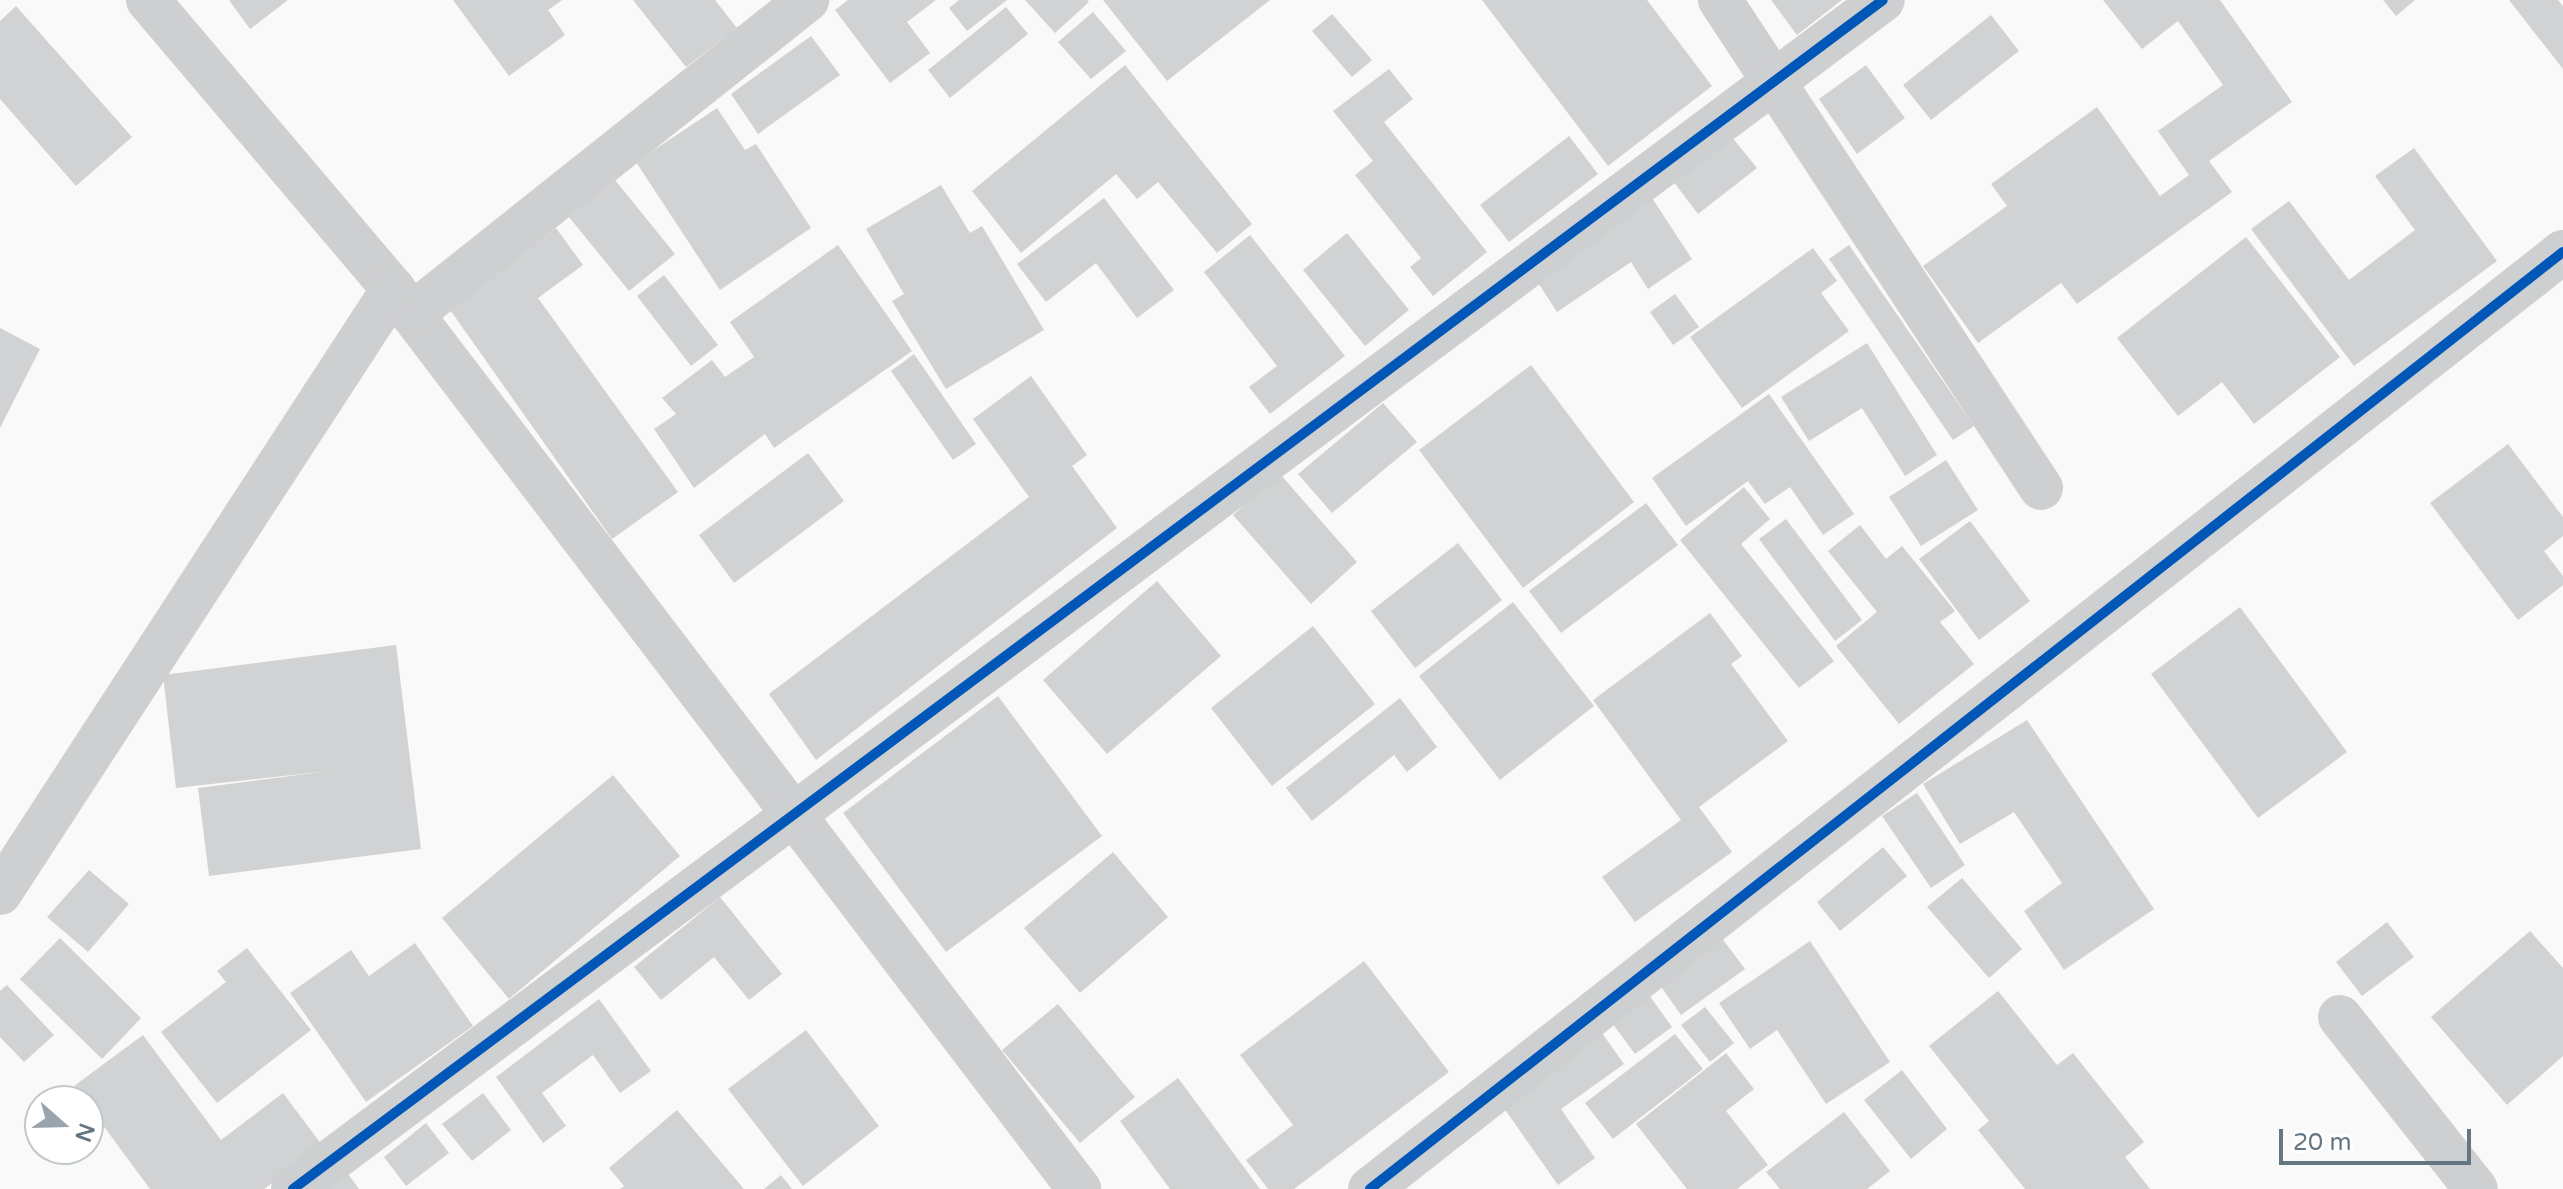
<!DOCTYPE html>
<style>
body{margin:0}
#map{position:relative;width:2563px;height:1189px;overflow:hidden;background:#f9f9f9;font-family:"Varela Round",sans-serif}
div>[style]{position:absolute}
[style*='--x']{left:calc(var(--x)*1px);top:calc(var(--y)*1px);width:calc(var(--w)*1px);rotate:calc(var(--a)*1deg)}
.building>*{inset:0;background:#d0d2d3}
.minor>*{height:44px;margin:-22px;padding:0 22px;transform-origin:22px;border-radius:22px;background:#cecfd0}
.cycleway>*{height:10px;margin:-5px;padding:0 5px;transform-origin:5px;border-radius:5px;background:#0057b8}
span{translate:-50% -50%;white-space:nowrap;text-align:center;line-height:1.15;-webkit-text-stroke:8px #fff;paint-order:stroke}
.north{position:absolute;left:24px;top:1085px;width:80px;height:80px;box-sizing:border-box;background:#fff;border:2px solid #c1c8cd;border-radius:50%;rotate:110deg;font-size:22px;font-weight:700;line-height:32px;text-align:center;color:#657683}
.north::after{content:'';display:block;margin:auto;width:28px;height:36px;background:#99a4ac;clip-path:polygon(50% 0,100% 100%,50% 72%,0 100%)}
.scale{position:absolute;left:2279px;top:1129px;width:192px;height:36px;box-sizing:border-box;border:4px solid #657683;border-top:0;padding-left:10px;font-size:24px;line-height:28px;white-space:nowrap;color:#657683;-webkit-text-stroke:6px #fff;paint-order:stroke}
</style>
<div id="map">
<div class="building">
<i style="clip-path:polygon(229px 0,288px 0,250px 29px)"></i>
<i style="clip-path:polygon(453px 0,562px 0,548px 10px,565px 35px,509px 76px)"></i>
<i style="clip-path:polygon(633px 0,715px 0,737px 28px,686px 67px)"></i>
<i style="clip-path:polygon(848px 0,936px 0,907px 22px,930px 53px,890px 83px,835px 10px)"></i>
<i style="clip-path:polygon(959px 0,1007px 0,967px 31px,949px 8px)"></i>
<i style="clip-path:polygon(1025px 0,1087px 0,1089px 2px,1055px 33px)"></i>
<i style="clip-path:polygon(1103px 0,1270px 0,1167px 81px)"></i>
<i style="clip-path:polygon(1482px 0,1647px 0,1712px 86px,1608px 166px)"></i>
<i style="clip-path:polygon(1771px 0,1842px 0,1797px 35px)"></i>
<i style="clip-path:polygon(2103px 0,2220px 0,2292px 102px,2209px 161px,2232px 192px,2077px 304px,2061px 283px,1978px 343px,1923px 266px,2007px 206px,1991px 184px,2097px 107px,2160px 196px,2189px 175px,2158px 131px,2223px 85px,2178px 21px,2142px 49px)"></i>
<i style="clip-path:polygon(2383px 0,2415px 0,2396px 16px)"></i>
<i style="clip-path:polygon(2509px 0,2558px 0,2563px 6px,2563px 69px)"></i>
<i style="clip-path:polygon(16px 6px,132px 137px,76px 186px,0 99px,0 21px)"></i>
<i style="clip-path:polygon(1006px 7px,1028px 34px,950px 98px,928px 70px)"></i>
<i style="clip-path:polygon(1093px 12px,1126px 51px,1091px 79px,1058px 42px)"></i>
<i style="clip-path:polygon(1332px 14px,1372px 60px,1352px 77px,1312px 31px)"></i>
<i style="clip-path:polygon(1991px 15px,2019px 51px,1931px 120px,1903px 85px)"></i>
<i style="clip-path:polygon(811px 36px,840px 75px,758px 134px,731px 94px)"></i>
<i style="clip-path:polygon(1125px 65px,1252px 224px,1217px 253px,1158px 182px,1137px 199px,1116px 174px,1021px 253px,972px 191px)"></i>
<i style="clip-path:polygon(1866px 65px,1905px 118px,1857px 154px,1819px 99px)"></i>
<i style="clip-path:polygon(1389px 69px,1413px 99px,1384px 122px,1487px 252px,1433px 296px,1410px 267px,1421px 258px,1355px 175px,1373px 161px,1333px 111px)"></i>
<i style="clip-path:polygon(717px 108px,745px 150px,756px 144px,811px 228px,720px 290px,636px 162px)"></i>
<i style="clip-path:polygon(1569px 136px,1598px 174px,1509px 242px,1480px 205px)"></i>
<i style="clip-path:polygon(1731px 136px,1757px 168px,1698px 214px,1673px 181px)"></i>
<i style="clip-path:polygon(2414px 148px,2497px 261px,2354px 366px,2251px 229px,2289px 201px,2349px 280px,2415px 230px,2375px 176px)"></i>
<i style="clip-path:polygon(615px 180px,675px 254px,629px 291px,569px 217px)"></i>
<i style="clip-path:polygon(941px 185px,970px 233px,982px 226px,1044px 330px,946px 389px,892px 301px,904px 294px,866px 229px)"></i>
<i style="clip-path:polygon(1104px 198px,1174px 290px,1137px 318px,1096px 263px,1046px 302px,1017px 264px)"></i>
<i style="clip-path:polygon(1652px 198px,1692px 259px,1648px 289px,1631px 262px,1557px 312px,1535px 278px)"></i>
<i style="clip-path:polygon(556px 228px,583px 265px,538px 298px,678px 492px,612px 539px,448px 307px)"></i>
<i style="clip-path:polygon(1347px 233px,1409px 310px,1365px 346px,1303px 270px)"></i>
<i style="clip-path:polygon(1250px 235px,1345px 356px,1270px 414px,1249px 387px,1277px 366px,1204px 272px)"></i>
<i style="clip-path:polygon(2246px 237px,2340px 357px,2254px 424px,2222px 382px,2178px 416px,2117px 338px)"></i>
<i style="clip-path:polygon(838px 245px,912px 351px,774px 448px,765px 434px,694px 488px,654px 429px,676px 414px,662px 398px,712px 360px,725px 377px,754px 357px,730px 322px)"></i>
<i style="clip-path:polygon(1849px 245px,1974px 426px,1953px 440px,1829px 259px)"></i>
<i style="clip-path:polygon(1813px 248px,1837px 281px,1821px 293px,1849px 331px,1742px 408px,1690px 337px)"></i>
<i style="clip-path:polygon(664px 275px,718px 345px,691px 366px,637px 296px)"></i>
<i style="clip-path:polygon(1675px 294px,1699px 327px,1673px 345px,1650px 312px)"></i>
<i style="clip-path:polygon(0 328px,40px 349px,0 428px)"></i>
<i style="clip-path:polygon(1867px 343px,1937px 455px,1905px 476px,1862px 408px,1809px 441px,1781px 397px)"></i>
<i style="clip-path:polygon(914px 354px,976px 444px,953px 460px,891px 371px)"></i>
<i style="clip-path:polygon(1531px 365px,1634px 502px,1523px 588px,1419px 450px)"></i>
<i style="clip-path:polygon(1031px 376px,1087px 455px,1072px 466px,1117px 528px,816px 760px,769px 694px,1029px 497px,973px 419px)"></i>
<i style="clip-path:polygon(1769px 394px,1854px 514px,1823px 535px,1790px 487px,1765px 504px,1748px 481px,1686px 526px,1652px 478px)"></i>
<i style="clip-path:polygon(1383px 403px,1417px 442px,1332px 513px,1298px 474px)"></i>
<i style="clip-path:polygon(2508px 444px,2563px 517px,2563px 536px,2544px 551px,2563px 576px,2563px 585px,2518px 620px,2430px 503px)"></i>
<i style="clip-path:polygon(808px 453px,844px 501px,734px 583px,699px 535px)"></i>
<i style="clip-path:polygon(1946px 460px,1978px 510px,1921px 546px,1889px 497px)"></i>
<i style="clip-path:polygon(1280px 474px,1357px 562px,1311px 604px,1233px 515px)"></i>
<i style="clip-path:polygon(1744px 487px,1770px 519px,1741px 544px,1834px 661px,1799px 688px,1680px 540px)"></i>
<i style="clip-path:polygon(1646px 503px,1678px 545px,1561px 633px,1529px 591px)"></i>
<i style="clip-path:polygon(1786px 519px,1862px 620px,1835px 641px,1759px 539px)"></i>
<i style="clip-path:polygon(1970px 521px,2030px 601px,1979px 640px,1919px 559px)"></i>
<i style="clip-path:polygon(1860px 525px,1886px 559px,1902px 546px,1955px 611px,1940px 622px,1974px 664px,1899px 724px,1836px 646px,1877px 612px,1828px 551px)"></i>
<i style="clip-path:polygon(1458px 543px,1502px 600px,1415px 668px,1371px 611px)"></i>
<i style="clip-path:polygon(1157px 581px,1221px 656px,1107px 754px,1043px 680px)"></i>
<i style="clip-path:polygon(1513px 602px,1594px 706px,1500px 780px,1419px 676px)"></i>
<i style="clip-path:polygon(2240px 607px,2347px 752px,2258px 818px,2151px 674px)"></i>
<i style="clip-path:polygon(1710px 613px,1742px 656px,1731px 664px,1788px 741px,1699px 807px,1732px 852px,1635px 922px,1602px 877px,1681px 820px,1593px 700px)"></i>
<i style="clip-path:polygon(1313px 626px,1375px 704px,1272px 786px,1211px 708px)"></i>
<i style="clip-path:polygon(396px 645px,421px 849px,209px 876px,198px 788px,328px 771px,176px 788px,163px 675px)"></i>
<i style="clip-path:polygon(998px 696px,1102px 836px,946px 952px,843px 813px)"></i>
<i style="clip-path:polygon(1400px 698px,1437px 747px,1407px 772px,1394px 755px,1312px 821px,1286px 788px)"></i>
<i style="clip-path:polygon(2027px 720px,2154px 909px,2064px 970px,2024px 911px,2062px 883px,2014px 812px,1960px 844px,1923px 784px)"></i>
<i style="clip-path:polygon(613px 775px,680px 856px,509px 999px,442px 918px)"></i>
<i style="clip-path:polygon(1917px 793px,1965px 865px,1931px 888px,1882px 816px)"></i>
<i style="clip-path:polygon(1883px 847px,1907px 876px,1840px 931px,1817px 902px)"></i>
<i style="clip-path:polygon(1113px 852px,1168px 917px,1080px 993px,1024px 928px)"></i>
<i style="clip-path:polygon(89px 870px,129px 904px,88px 952px,47px 917px)"></i>
<i style="clip-path:polygon(1962px 878px,2022px 949px,1989px 978px,1927px 907px)"></i>
<i style="clip-path:polygon(720px 897px,782px 974px,749px 1000px,714px 957px,661px 1000px,634px 967px)"></i>
<i style="clip-path:polygon(2387px 922px,2414px 957px,2362px 996px,2336px 962px)"></i>
<i style="clip-path:polygon(2530px 931px,2563px 968px,2563px 1056px,2507px 1105px,2431px 1017px)"></i>
<i style="clip-path:polygon(1718px 933px,1745px 969px,1681px 1015px,1655px 978px)"></i>
<i style="clip-path:polygon(60px 938px,141px 1018px,102px 1059px,20px 979px)"></i>
<i style="clip-path:polygon(1810px 941px,1890px 1062px,1826px 1104px,1777px 1030px,1750px 1049px,1719px 1003px)"></i>
<i style="clip-path:polygon(415px 943px,473px 1026px,366px 1102px,290px 993px,351px 950px,369px 976px)"></i>
<i style="clip-path:polygon(247px 948px,311px 1030px,217px 1103px,161px 1032px,226px 982px,217px 971px)"></i>
<i style="clip-path:polygon(1364px 961px,1449px 1072px,1294px 1189px,1268px 1189px,1246px 1160px,1293px 1125px,1240px 1055px)"></i>
<i style="clip-path:polygon(7px 985px,54px 1035px,24px 1062px,0 1037px,0 991px)"></i>
<i style="clip-path:polygon(1644px 988px,1672px 1027px,1635px 1054px,1607px 1016px)"></i>
<i style="clip-path:polygon(1998px 991px,2057px 1065px,2073px 1053px,2144px 1142px,2125px 1157px,2150px 1189px,2025px 1189px,1978px 1130px,1989px 1121px,1929px 1046px)"></i>
<i style="clip-path:polygon(599px 999px,651px 1071px,620px 1093px,593px 1055px,542px 1093px,566px 1126px,543px 1143px,496px 1077px)"></i>
<i style="clip-path:polygon(1058px 1004px,1135px 1097px,1080px 1143px,1002px 1050px)"></i>
<i style="clip-path:polygon(1705px 1007px,1734px 1043px,1710px 1062px,1681px 1025px)"></i>
<i style="clip-path:polygon(1594px 1022px,1624px 1064px,1561px 1109px,1595px 1158px,1558px 1185px,1494px 1094px)"></i>
<i style="clip-path:polygon(806px 1030px,879px 1126px,803px 1186px,728px 1089px)"></i>
<i style="clip-path:polygon(1675px 1034px,1703px 1069px,1613px 1139px,1585px 1103px)"></i>
<i style="clip-path:polygon(143px 1035px,221px 1140px,283px 1093px,322px 1145px,264px 1189px,150px 1189px,74px 1086px)"></i>
<i style="clip-path:polygon(1726px 1053px,1754px 1089px,1726px 1111px,1768px 1165px,1737px 1189px,1687px 1189px,1636px 1124px)"></i>
<i style="clip-path:polygon(1902px 1070px,1947px 1129px,1911px 1159px,1864px 1100px)"></i>
<i style="clip-path:polygon(1178px 1078px,1260px 1189px,1170px 1189px,1120px 1121px)"></i>
<i style="clip-path:polygon(483px 1093px,511px 1130px,472px 1161px,442px 1124px)"></i>
<i style="clip-path:polygon(677px 1110px,744px 1189px,620px 1189px,624px 1186px,609px 1168px)"></i>
<i style="clip-path:polygon(1844px 1112px,1890px 1171px,1867px 1189px,1780px 1189px,1766px 1172px)"></i>
<i style="clip-path:polygon(426px 1123px,449px 1153px,406px 1186px,384px 1157px)"></i>
<i style="clip-path:polygon(348px 1174px,359px 1189px,328px 1189px)"></i>
<i style="clip-path:polygon(781px 1175px,792px 1189px,764px 1189px)"></i>
</div>
<div class="minor">
<i style="--x:148;--y:0;--w:379;--a:49.7"></i>
<i style="--x:393;--y:289;--w:1132;--a:52.68"></i>
<i style="--x:1720;--y:0;--w:584;--a:56.66"></i>
<i style="--x:412;--y:314;--w:505;--a:-38.48"></i>
<i style="--x:0;--y:893;--w:721;--a:-56.95"></i>
<i style="--x:2340;--y:1017;--w:219;--a:51.7"></i>
<i style="--x:293;--y:1189;--w:1985;--a:-36.79"></i>
<i style="--x:1370;--y:1189;--w:1517;--a:-38.15"></i>
</div>
<div class="cycleway">
<i style="--x:293;--y:1189;--w:1985;--a:-36.79"></i>
<i style="--x:1370;--y:1189;--w:1517;--a:-38.15"></i>
</div>
<div class="north">N</div>
<div class="scale">20 m</div>
</div>
